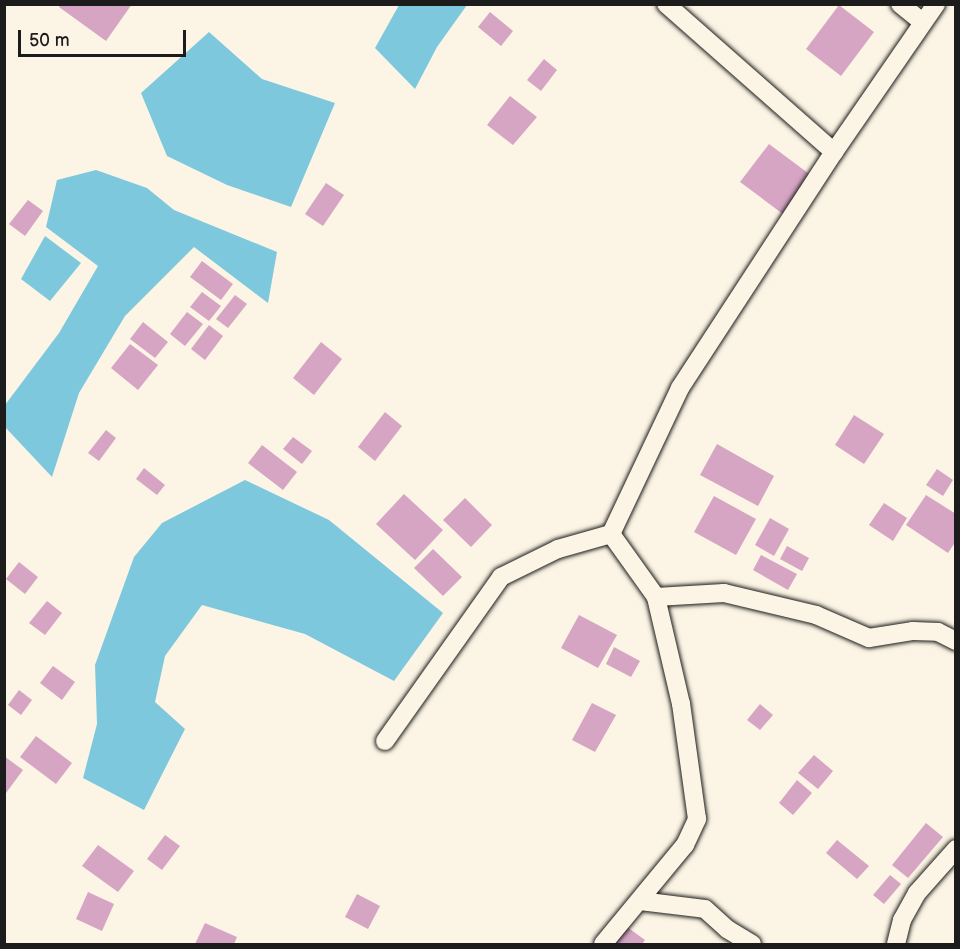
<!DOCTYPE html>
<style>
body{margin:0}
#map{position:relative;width:960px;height:949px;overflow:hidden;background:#fcf5e5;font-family:"Balsamiq Sans",sans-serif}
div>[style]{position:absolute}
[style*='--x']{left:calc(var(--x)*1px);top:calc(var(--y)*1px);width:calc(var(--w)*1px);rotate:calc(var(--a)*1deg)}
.water>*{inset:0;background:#7ec8de}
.building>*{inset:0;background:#d5a5c3}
.roads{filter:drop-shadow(0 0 2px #1c1c1c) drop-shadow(0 0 2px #1c1c1c)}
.minor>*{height:18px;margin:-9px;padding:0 9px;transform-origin:9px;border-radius:9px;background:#fcf5e5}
span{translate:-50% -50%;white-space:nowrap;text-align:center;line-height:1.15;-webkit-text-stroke:4.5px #fcf5e5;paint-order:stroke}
.frame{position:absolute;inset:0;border:6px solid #1c1c1c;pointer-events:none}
.scale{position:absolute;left:18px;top:30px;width:168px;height:27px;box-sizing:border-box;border:3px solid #1c1c1c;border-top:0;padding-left:8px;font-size:18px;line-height:21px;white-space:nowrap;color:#1c1c1c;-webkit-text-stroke:4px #fcf5e5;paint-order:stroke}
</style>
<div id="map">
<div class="water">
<i style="clip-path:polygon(399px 5px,467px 5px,437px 47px,415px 89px,375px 48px)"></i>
<i style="clip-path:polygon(209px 32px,262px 79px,335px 103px,291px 207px,227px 185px,167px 156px,141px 93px)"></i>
<i style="clip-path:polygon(96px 170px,147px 188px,174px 210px,277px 252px,268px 303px,194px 247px,125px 316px,79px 393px,52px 477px,5px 427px,5px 405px,59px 333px,98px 266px,46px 227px,57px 180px)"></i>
<i style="clip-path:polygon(45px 236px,81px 263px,50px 301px,21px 279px)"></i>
<i style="clip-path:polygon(245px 480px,329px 520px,443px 613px,394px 681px,305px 634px,202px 605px,165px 656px,155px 702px,185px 729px,144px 810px,83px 778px,97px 724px,95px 665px,134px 557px,162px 523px)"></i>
</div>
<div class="building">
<i style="clip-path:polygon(60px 4px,132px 4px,106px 41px,59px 7px)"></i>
<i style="clip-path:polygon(839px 5px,874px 32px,841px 76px,806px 49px)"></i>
<i style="clip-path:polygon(490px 12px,513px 31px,501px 46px,478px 27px)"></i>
<i style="clip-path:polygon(544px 59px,557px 70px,541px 91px,527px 80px)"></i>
<i style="clip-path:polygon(510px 96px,537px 117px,513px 145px,487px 125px)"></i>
<i style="clip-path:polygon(769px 144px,816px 179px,787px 217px,740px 182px)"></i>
<i style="clip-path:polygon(326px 183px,344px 195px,323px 226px,305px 214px)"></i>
<i style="clip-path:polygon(28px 200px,43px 211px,25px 236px,9px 224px)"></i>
<i style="clip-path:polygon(202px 261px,233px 284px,221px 300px,190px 277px)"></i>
<i style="clip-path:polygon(202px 292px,221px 306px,209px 321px,190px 307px)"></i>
<i style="clip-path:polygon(235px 295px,247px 304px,228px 328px,216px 319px)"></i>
<i style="clip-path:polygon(187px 312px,203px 324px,185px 346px,170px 334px)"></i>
<i style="clip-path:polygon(143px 322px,168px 342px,155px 358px,130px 339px)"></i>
<i style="clip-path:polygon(209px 325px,223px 336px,205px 360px,191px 349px)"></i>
<i style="clip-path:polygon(321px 342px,342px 359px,314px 395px,293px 378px)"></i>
<i style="clip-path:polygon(130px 344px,158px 365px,138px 390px,111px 368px)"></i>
<i style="clip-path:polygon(385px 412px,402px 426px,375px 461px,358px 447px)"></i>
<i style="clip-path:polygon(854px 415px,884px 434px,864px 464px,835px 445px)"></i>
<i style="clip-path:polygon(106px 430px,116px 438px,99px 461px,88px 453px)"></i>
<i style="clip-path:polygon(293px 437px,312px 451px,302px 464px,283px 449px)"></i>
<i style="clip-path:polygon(717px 444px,774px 476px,758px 506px,700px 475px)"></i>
<i style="clip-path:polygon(262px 445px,297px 472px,283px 490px,248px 463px)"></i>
<i style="clip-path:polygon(144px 468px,165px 485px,157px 495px,136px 479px)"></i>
<i style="clip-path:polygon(937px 469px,953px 480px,943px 496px,926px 485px)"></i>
<i style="clip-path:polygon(404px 494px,443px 530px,415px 560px,376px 524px)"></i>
<i style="clip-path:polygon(926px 495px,956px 514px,956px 541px,948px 553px,906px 525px)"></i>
<i style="clip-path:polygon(714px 496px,756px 519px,736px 555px,694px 532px)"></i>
<i style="clip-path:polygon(465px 498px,492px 525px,471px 547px,443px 520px)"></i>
<i style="clip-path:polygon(884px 503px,907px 518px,893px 541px,869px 525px)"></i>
<i style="clip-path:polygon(770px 518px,789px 529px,774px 556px,755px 545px)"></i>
<i style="clip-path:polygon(787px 546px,809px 558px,802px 571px,780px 559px)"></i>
<i style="clip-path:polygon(433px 549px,462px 577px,443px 596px,414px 568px)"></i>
<i style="clip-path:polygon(761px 555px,797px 574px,788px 590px,753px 570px)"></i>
<i style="clip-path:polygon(19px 562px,38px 577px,25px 594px,6px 579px)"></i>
<i style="clip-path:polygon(47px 601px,62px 613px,45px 635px,29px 623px)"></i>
<i style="clip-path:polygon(579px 615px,617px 635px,598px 668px,561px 648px)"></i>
<i style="clip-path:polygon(614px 647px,640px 661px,631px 677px,606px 664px)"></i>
<i style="clip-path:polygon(53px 666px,75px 682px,62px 700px,40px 683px)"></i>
<i style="clip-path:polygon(19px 690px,32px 700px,21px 715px,8px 705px)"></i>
<i style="clip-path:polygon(592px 703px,616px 715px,595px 752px,572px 740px)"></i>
<i style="clip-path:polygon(760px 704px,773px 715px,760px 730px,747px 720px)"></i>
<i style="clip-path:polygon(36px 736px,72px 763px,56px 784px,20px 757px)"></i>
<i style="clip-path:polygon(814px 755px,833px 771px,818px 789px,798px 773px)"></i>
<i style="clip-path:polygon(4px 756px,23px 770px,6px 793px,4px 791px)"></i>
<i style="clip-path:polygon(797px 780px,812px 793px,793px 815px,779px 803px)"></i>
<i style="clip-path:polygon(926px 823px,943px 837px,908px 878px,892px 865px)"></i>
<i style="clip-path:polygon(165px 835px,180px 846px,162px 870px,147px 859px)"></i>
<i style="clip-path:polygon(837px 840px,869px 866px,857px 879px,826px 853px)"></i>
<i style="clip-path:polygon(98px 845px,134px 871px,118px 892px,82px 866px)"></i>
<i style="clip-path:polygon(890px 875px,901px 884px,884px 904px,873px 895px)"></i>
<i style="clip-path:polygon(88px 892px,114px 904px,102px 931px,76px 919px)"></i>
<i style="clip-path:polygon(357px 894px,380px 906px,368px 929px,345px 917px)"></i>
<i style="clip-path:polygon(205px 923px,237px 937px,234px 944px,195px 944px)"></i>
<i style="clip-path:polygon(627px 927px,645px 940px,642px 944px,615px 944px)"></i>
</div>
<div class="roads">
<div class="minor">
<i style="--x:666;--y:4;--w:224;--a:41.4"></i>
<i style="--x:900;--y:4;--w:28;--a:39"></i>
<i style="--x:656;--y:597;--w:68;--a:-3.4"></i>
<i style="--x:724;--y:593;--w:95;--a:13.4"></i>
<i style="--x:816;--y:615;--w:58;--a:23.5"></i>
<i style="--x:869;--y:638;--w:45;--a:-9"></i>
<i style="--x:913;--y:631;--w:25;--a:2"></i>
<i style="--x:938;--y:632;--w:20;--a:27"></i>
<i style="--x:385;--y:741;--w:201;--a:-54.7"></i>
<i style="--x:501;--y:577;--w:64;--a:-26.2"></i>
<i style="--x:558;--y:549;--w:55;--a:-15.8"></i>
<i style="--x:611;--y:534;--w:161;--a:-64.7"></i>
<i style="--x:680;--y:388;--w:282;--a:-56.9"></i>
<i style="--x:834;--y:152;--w:180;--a:-55.4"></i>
<i style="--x:640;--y:901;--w:65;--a:7"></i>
<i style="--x:705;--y:909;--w:30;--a:42"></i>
<i style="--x:727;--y:929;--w:29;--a:31"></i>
<i style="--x:603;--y:944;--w:129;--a:-50.4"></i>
<i style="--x:685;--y:845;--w:29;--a:-65"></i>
<i style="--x:697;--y:819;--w:116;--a:-97.9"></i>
<i style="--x:681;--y:704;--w:110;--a:-103.2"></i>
<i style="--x:656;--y:597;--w:77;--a:-125.5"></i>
<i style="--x:896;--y:944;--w:25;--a:-76"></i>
<i style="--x:902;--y:920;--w:31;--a:-61"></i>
<i style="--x:917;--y:893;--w:59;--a:-48.4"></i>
</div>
</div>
<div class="frame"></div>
<div class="scale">50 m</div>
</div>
